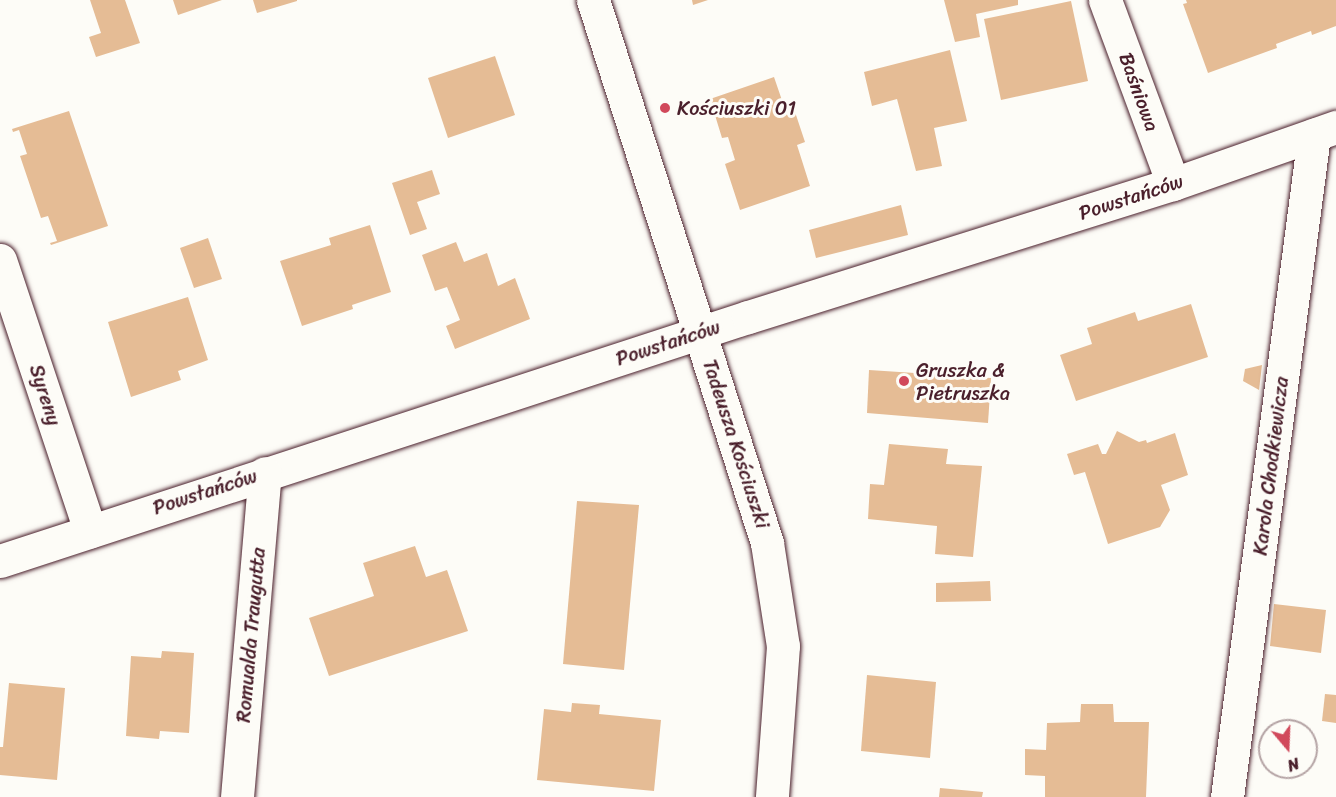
<!DOCTYPE html>
<meta charset="utf-8">
<style>
body{margin:0}
#map{position:relative;width:1336px;height:797px;overflow:hidden;background:#fdfcf7;font-family:Sriracha,sans-serif}
div>[style]{position:absolute}
[style*='--x']{left:calc(var(--x)*1px);top:calc(var(--y)*1px);width:calc(var(--w)*1px);rotate:calc(var(--a)*1deg)}
.building>*{inset:0;background:#e5bc95}
.roads{filter:drop-shadow(0 0 2px #4a1f2b) drop-shadow(0 0 2px #4a1f2b)}
.minor>*{height:33px;margin:-16.5px;padding:0 16.5px;transform-origin:16.5px;border-radius:16.5px;background:#fdfcf7}
.dots>*{width:16px;height:16px;translate:-50% -50%;box-sizing:border-box;border:3px solid #fdfcf7;border-radius:50%}
span{translate:-50% -50%;white-space:nowrap;text-align:center;line-height:1.15;-webkit-text-stroke:6px #fdfcf7;paint-order:stroke}
.street-label{font-size:20px;color:#4a1f2b}
.poi-label{font-size:20px;color:#4a1f2b}
.left{translate:0 -50%;text-align:left}
.north{position:absolute;left:1258px;top:719px;width:60px;height:60px;box-sizing:border-box;background:#fdfcf7;border:2px solid #b5a4a5;border-radius:50%;rotate:161deg;font-size:16px;font-weight:700;line-height:24px;text-align:center;color:#4a1f2b}
.north::after{content:'';display:block;margin:auto;width:21px;height:27px;background:#d1495b;clip-path:polygon(50% 0,100% 100%,50% 72%,0 100%)}
</style>
<div id="map">
<div class="building">
<i style="clip-path:polygon(90px 0,125px 0,140px 43px,96px 57px,89px 37px,101px 33px)"></i>
<i style="clip-path:polygon(173px 0,222px 0,178px 15px)"></i>
<i style="clip-path:polygon(253px 0,297px 0,297px 1px,257px 13px)"></i>
<i style="clip-path:polygon(692px 0,708px 0,693px 5px)"></i>
<i style="clip-path:polygon(944px 0,1018px 0,1018px 5px,976px 14px,980px 37px,955px 42px)"></i>
<i style="clip-path:polygon(1186px 0,1336px 0,1336px 26px,1312px 35px,1311px 31px,1276px 44px,1277px 48px,1208px 73px,1183px 4px,1187px 3px)"></i>
<i style="clip-path:polygon(1071px 1px,1088px 81px,1001px 100px,984px 19px)"></i>
<i style="clip-path:polygon(950px 50px,967px 121px,934px 128px,942px 166px,916px 171px,897px 99px,872px 106px,864px 72px)"></i>
<i style="clip-path:polygon(495px 56px,515px 115px,448px 138px,428px 78px)"></i>
<i style="clip-path:polygon(774px 77px,787px 115px,795px 112px,805px 142px,797px 145px,810px 186px,740px 210px,725px 164px,735px 160px,728px 137px,722px 138px,710px 99px)"></i>
<i style="clip-path:polygon(69px 111px,108px 226px,51px 245px,50px 243px,57px 241px,48px 216px,41px 218px,20px 156px,27px 154px,19px 130px,13px 132px,12px 129px)"></i>
<i style="clip-path:polygon(432px 170px,440px 194px,417px 202px,427px 229px,410px 235px,392px 183px)"></i>
<i style="clip-path:polygon(901px 205px,908px 235px,816px 258px,809px 230px)"></i>
<i style="clip-path:polygon(370px 225px,391px 292px,352px 305px,353px 309px,302px 326px,280px 261px,331px 245px,329px 238px)"></i>
<i style="clip-path:polygon(208px 238px,222px 279px,194px 288px,180px 248px)"></i>
<i style="clip-path:polygon(456px 242px,464px 262px,487px 253px,498px 286px,515px 278px,530px 319px,455px 349px,446px 326px,460px 320px,447px 287px,435px 291px,422px 255px)"></i>
<i style="clip-path:polygon(188px 297px,208px 360px,178px 371px,181px 380px,131px 397px,108px 322px)"></i>
<i style="clip-path:polygon(1191px 304px,1208px 357px,1076px 401px,1060px 355px,1092px 344px,1087px 328px,1135px 312px,1138px 321px)"></i>
<i style="clip-path:polygon(1262px 365px,1259px 390px,1243px 381px,1245px 369px)"></i>
<i style="clip-path:polygon(869px 370px,991px 378px,988px 423px,867px 413px)"></i>
<i style="clip-path:polygon(1117px 431px,1139px 442px,1146px 440px,1147px 443px,1175px 433px,1188px 475px,1161px 485px,1170px 510px,1160px 527px,1108px 544px,1085px 472px,1074px 475px,1067px 454px,1098px 444px,1102px 454px,1106px 454px)"></i>
<i style="clip-path:polygon(889px 444px,948px 449px,946px 464px,982px 466px,973px 557px,935px 554px,937px 526px,868px 519px,870px 484px,884px 485px)"></i>
<i style="clip-path:polygon(577px 501px,639px 505px,624px 670px,563px 664px)"></i>
<i style="clip-path:polygon(415px 546px,426px 577px,447px 570px,468px 631px,329px 676px,309px 618px,374px 596px,363px 563px)"></i>
<i style="clip-path:polygon(990px 581px,991px 601px,936px 602px,936px 583px)"></i>
<i style="clip-path:polygon(1274px 604px,1326px 610px,1321px 653px,1270px 646px)"></i>
<i style="clip-path:polygon(162px 651px,194px 653px,189px 733px,160px 731px,159px 739px,126px 736px,131px 656px,161px 658px)"></i>
<i style="clip-path:polygon(867px 675px,936px 682px,930px 758px,861px 751px)"></i>
<i style="clip-path:polygon(9px 683px,65px 688px,57px 780px,0 775px,0 747px,3px 747px)"></i>
<i style="clip-path:polygon(1325px 694px,1336px 695px,1336px 723px,1322px 721px)"></i>
<i style="clip-path:polygon(572px 703px,600px 705px,599px 714px,661px 720px,654px 791px,537px 780px,544px 709px,571px 712px)"></i>
<i style="clip-path:polygon(1081px 704px,1113px 704px,1114px 722px,1149px 722px,1146px 797px,1045px 797px,1045px 776px,1025px 775px,1025px 749px,1046px 750px,1047px 723px,1080px 722px)"></i>
<i style="clip-path:polygon(940px 788px,983px 792px,982px 797px,939px 797px)"></i>
</div>
<div class="roads">
<div class="minor">
<i style="--x:593;--y:0;--w:570;--a:72.23"></i>
<i style="--x:767;--y:543;--w:104;--a:81.2"></i>
<i style="--x:783;--y:646;--w:151;--a:94.2"></i>
<i style="--x:1105;--y:0;--w:196;--a:69.7"></i>
<i style="--x:0;--y:260;--w:286;--a:71.6"></i>
<i style="--x:0;--y:561;--w:787;--a:-18.07"></i>
<i style="--x:748;--y:317;--w:445;--a:-17.4"></i>
<i style="--x:1173;--y:184;--w:173;--a:-19.3"></i>
<i style="--x:237;--y:797;--w:325;--a:-85.1"></i>
<i style="--x:1227;--y:797;--w:668;--a:-82.51"></i>
</div>
</div>
<div class="dots">
<i style="left:665px;top:108px;background:#d1495b"></i>
<i style="left:904px;top:381px;background:#d1495b"></i>
</div>
<div class="street-label">
<span style="left:1139px;top:92px;rotate:70deg">Baśniowa</span>
<span style="left:1131px;top:197px;rotate:-18deg">Powstańców</span>
<span style="left:668px;top:343px;rotate:-18deg">Powstańców</span>
<span style="left:45px;top:395px;rotate:72deg">Syreny</span>
<span style="left:736px;top:444px;rotate:72deg">Tadeusza Kościuszki</span>
<span style="left:1271px;top:466px;rotate:-83deg">Karola Chodkiewicza</span>
<span style="left:205px;top:492px;rotate:-18deg">Powstańców</span>
<span style="left:251px;top:635px;rotate:-85deg">Romualda Traugutta</span>
</div>
<div class="poi-label">
<span class="left" style="left:677px;top:108px">Kościuszki 01</span>
<span class="left" style="left:916px;top:382px">Gruszka &amp;<br>Pietruszka</span>
</div>
<div class="north">N</div>
</div>
